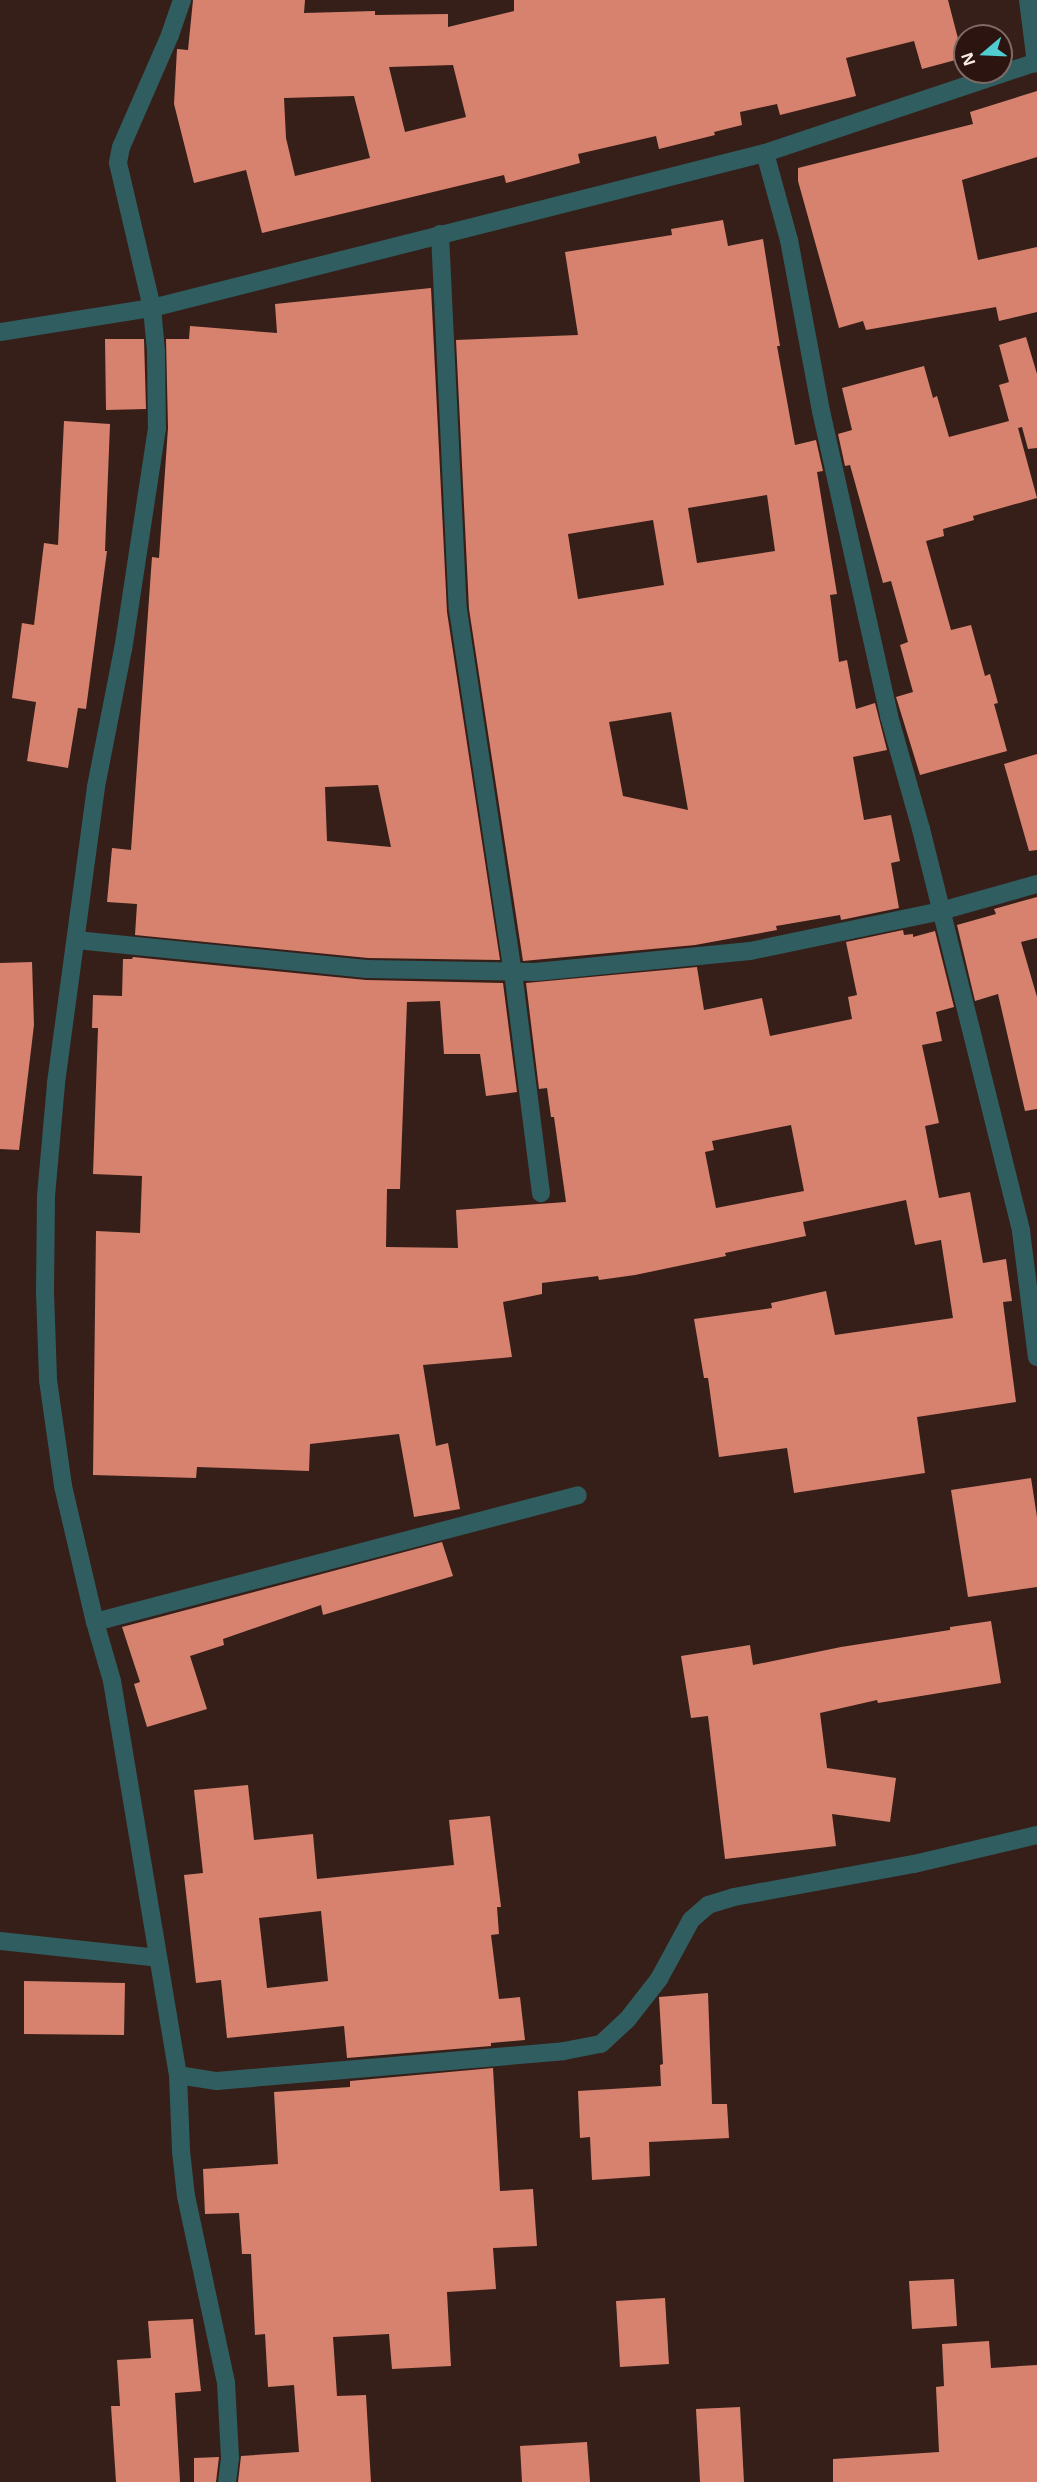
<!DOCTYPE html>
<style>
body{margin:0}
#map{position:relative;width:1037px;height:2482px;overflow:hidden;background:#361f19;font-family:"Noto Sans",sans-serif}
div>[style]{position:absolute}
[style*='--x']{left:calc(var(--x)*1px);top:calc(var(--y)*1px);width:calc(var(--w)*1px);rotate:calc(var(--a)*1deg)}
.building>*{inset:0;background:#d7826e}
.minor>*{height:18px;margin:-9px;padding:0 9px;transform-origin:9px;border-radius:9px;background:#305d5f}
span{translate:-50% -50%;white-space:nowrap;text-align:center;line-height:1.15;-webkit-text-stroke:6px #2c1510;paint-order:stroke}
.north{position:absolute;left:953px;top:24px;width:60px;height:60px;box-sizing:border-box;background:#2c1510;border:2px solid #7e6a66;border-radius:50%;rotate:251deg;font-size:16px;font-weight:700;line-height:24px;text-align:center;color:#faeae6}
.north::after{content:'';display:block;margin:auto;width:21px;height:27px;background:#51ccd1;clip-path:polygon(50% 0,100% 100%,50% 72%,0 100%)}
</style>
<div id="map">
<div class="building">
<i style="clip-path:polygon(evenodd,193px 0,305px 0,304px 13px,375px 11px,375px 15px,448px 14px,448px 27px,514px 11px,514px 0,948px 0,963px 58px,922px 69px,914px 41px,846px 58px,856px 96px,780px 115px,777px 104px,740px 112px,742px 125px,714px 132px,715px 135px,659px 149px,656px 136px,578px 154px,580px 163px,506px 183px,504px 175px,262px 233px,246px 170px,194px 183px,174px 104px,177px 49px,188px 50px,193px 0,453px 65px,466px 117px,405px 132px,389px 67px,453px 65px,193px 0,354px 96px,370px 158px,295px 176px,286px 138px,284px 98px,354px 96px)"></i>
<i style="clip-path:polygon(1037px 91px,1037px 157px,962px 180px,978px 260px,1037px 247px,1037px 312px,999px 321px,996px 307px,866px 330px,863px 321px,839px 328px,798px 181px,798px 168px,973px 124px,970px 112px)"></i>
<i style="clip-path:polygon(evenodd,723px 220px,728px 246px,763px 239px,780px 346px,777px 346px,795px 445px,816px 440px,823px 471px,817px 472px,837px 594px,830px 595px,839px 662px,847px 660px,856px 709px,875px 703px,887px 750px,853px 757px,864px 820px,891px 815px,900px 861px,891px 863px,899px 908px,841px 920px,840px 915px,776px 926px,777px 930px,695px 945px,523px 961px,469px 609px,456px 340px,578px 335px,565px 252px,672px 235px,671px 229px,723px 220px,767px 495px,775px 551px,697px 563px,688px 508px,767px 495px,723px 220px,653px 520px,664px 585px,578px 599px,568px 534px,653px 520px,723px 220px,671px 712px,688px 810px,623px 796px,609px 722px,671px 712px)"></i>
<i style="clip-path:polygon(evenodd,431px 288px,447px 612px,500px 960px,368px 958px,135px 935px,137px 904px,107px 902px,112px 848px,131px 850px,152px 557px,159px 558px,168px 428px,166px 339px,189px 339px,190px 326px,277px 333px,275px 304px,431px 288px,378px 785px,391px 847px,327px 841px,325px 787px,378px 785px)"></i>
<i style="clip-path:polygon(1026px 337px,1037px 374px,1037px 448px,1028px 449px,1022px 427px,1018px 428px,1037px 498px,973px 516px,974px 520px,943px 529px,944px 536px,926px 541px,951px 630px,971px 625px,985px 676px,990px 674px,998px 703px,994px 704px,1007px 751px,920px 775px,896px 697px,913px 692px,900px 645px,908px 642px,891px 581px,883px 583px,850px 465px,845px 466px,838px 434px,852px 430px,842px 388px,924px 366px,933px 398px,937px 396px,949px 437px,1009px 421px,999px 385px,1009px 382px,999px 345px)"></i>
<i style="clip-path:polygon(105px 339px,144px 339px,146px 409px,106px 410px)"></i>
<i style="clip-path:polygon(64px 421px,110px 424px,105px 551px,107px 551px,86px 709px,78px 708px,68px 768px,27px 761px,36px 702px,12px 698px,22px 623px,34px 625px,44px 543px,58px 545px)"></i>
<i style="clip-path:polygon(1037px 754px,1037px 850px,1029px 851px,1004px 764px)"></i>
<i style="clip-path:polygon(1037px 897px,1037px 938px,1021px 942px,1037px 997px,1037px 1109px,1025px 1111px,998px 994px,975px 1001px,957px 925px,996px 914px,994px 909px)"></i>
<i style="clip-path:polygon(evenodd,903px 930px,904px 935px,913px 934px,913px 937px,935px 931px,954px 1007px,936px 1012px,942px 1041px,922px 1045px,939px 1123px,925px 1126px,939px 1198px,970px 1192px,983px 1263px,1006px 1259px,1012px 1301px,1003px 1302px,1016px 1402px,917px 1417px,925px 1473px,794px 1493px,787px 1448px,719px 1457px,708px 1378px,704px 1378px,694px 1319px,772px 1308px,771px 1303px,826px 1291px,835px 1335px,953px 1318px,941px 1240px,915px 1245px,906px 1200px,803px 1222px,806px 1236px,725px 1253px,726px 1256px,635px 1275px,599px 1280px,598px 1276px,542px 1283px,542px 1294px,503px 1302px,512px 1357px,423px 1365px,436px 1446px,448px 1443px,460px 1509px,414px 1517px,399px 1434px,310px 1444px,309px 1471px,197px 1467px,196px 1478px,93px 1475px,96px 1231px,140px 1233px,142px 1176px,93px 1174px,98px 1028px,92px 1028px,93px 995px,122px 996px,123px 959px,132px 959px,133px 957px,366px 980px,503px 983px,517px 1092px,486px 1096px,480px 1054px,444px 1054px,440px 1001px,407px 1002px,400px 1189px,387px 1189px,386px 1247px,458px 1248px,456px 1210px,566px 1202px,554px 1117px,551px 1117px,547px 1088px,539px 1089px,526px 983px,697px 967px,704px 1010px,762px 998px,770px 1036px,852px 1019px,848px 997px,857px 995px,846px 942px,903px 930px,791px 1125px,804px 1191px,716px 1208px,705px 1152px,714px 1150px,712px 1141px,791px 1125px)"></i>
<i style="clip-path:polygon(32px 962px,34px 1025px,19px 1150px,0 1149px,0 963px)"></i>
<i style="clip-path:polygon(1031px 1478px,1037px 1517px,1037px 1587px,968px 1597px,951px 1490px)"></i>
<i style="clip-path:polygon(442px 1542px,453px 1576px,323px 1615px,321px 1605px,223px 1639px,224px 1645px,190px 1656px,207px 1709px,147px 1727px,134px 1684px,140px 1682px,122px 1627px)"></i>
<i style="clip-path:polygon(991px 1621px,1001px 1683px,878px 1703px,877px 1700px,820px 1713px,827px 1768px,896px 1778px,890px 1822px,832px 1814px,836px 1846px,725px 1859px,708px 1716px,691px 1718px,681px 1656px,750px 1645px,753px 1665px,841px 1647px,950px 1630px,950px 1627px)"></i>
<i style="clip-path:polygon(evenodd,248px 1785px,254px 1840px,313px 1834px,317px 1879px,454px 1865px,449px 1820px,490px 1816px,501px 1907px,497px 1907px,499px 1934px,491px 1935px,499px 1999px,520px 1997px,525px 2040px,491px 2043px,491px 2046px,347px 2058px,344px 2026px,227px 2038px,221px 1980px,196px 1983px,184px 1875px,203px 1873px,194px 1790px,248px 1785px,321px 1911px,328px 1981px,267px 1988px,259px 1918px,321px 1911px)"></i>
<i style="clip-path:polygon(24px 1981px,125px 1983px,124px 2035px,24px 2034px)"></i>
<i style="clip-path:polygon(708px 1993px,712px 2104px,727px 2104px,729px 2138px,649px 2142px,650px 2176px,592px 2180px,590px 2137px,580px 2138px,578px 2091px,661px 2086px,660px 2065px,663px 2064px,659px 1997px)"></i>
<i style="clip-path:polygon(493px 2068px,500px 2191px,533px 2189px,537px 2246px,493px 2248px,496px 2289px,447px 2292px,451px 2366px,392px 2369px,389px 2334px,333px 2337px,337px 2396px,366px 2395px,371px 2482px,238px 2482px,241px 2456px,299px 2452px,294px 2385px,268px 2387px,265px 2334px,255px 2335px,251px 2254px,242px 2254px,239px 2213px,205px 2214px,203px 2169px,278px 2164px,274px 2092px,350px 2087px,350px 2081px)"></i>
<i style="clip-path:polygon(954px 2279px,957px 2326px,912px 2329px,909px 2281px)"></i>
<i style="clip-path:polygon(665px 2298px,669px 2364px,620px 2367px,616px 2301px)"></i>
<i style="clip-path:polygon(193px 2319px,201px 2391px,175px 2393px,180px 2482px,116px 2482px,111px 2406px,120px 2406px,117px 2360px,151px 2358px,148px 2321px)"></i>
<i style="clip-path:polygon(989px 2341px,991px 2368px,1037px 2365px,1037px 2482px,833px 2482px,833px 2459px,939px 2452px,936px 2387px,944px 2386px,942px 2344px)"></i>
<i style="clip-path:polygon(740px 2407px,744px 2482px,700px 2482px,696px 2409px)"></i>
<i style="clip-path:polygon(587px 2442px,590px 2482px,522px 2482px,520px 2446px)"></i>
<i style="clip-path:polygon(219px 2457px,216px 2482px,194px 2482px,194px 2458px)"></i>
</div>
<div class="minor">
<i style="--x:182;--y:0;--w:37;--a:109"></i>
<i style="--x:170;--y:35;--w:122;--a:113.6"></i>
<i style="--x:121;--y:147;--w:16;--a:101"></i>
<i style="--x:118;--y:163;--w:149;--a:76.8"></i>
<i style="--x:152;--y:308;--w:43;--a:84.7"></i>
<i style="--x:156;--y:351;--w:77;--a:89.3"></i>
<i style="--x:157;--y:428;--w:224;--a:98.7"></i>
<i style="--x:123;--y:649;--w:141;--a:101.1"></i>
<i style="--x:96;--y:787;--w:300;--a:97.7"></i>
<i style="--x:56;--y:1084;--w:112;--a:95.1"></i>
<i style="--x:46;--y:1196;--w:96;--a:90.6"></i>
<i style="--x:45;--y:1292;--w:88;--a:88"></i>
<i style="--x:48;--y:1380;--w:107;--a:81.9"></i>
<i style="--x:63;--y:1486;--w:140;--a:76.8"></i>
<i style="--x:95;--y:1622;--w:61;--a:73.9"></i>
<i style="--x:112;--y:1681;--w:399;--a:80.5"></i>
<i style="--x:178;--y:2075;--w:76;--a:87.7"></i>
<i style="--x:181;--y:2151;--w:45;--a:83.7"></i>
<i style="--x:186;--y:2196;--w:191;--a:77.9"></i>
<i style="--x:226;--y:2383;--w:75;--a:86.9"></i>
<i style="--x:230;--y:2458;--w:24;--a:97"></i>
<i style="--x:1028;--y:0;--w:64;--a:82.8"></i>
<i style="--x:765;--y:153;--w:90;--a:74.6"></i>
<i style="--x:789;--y:240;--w:174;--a:79.4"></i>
<i style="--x:821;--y:411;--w:312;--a:77.4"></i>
<i style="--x:889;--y:716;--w:117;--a:74.2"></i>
<i style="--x:921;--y:829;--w:414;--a:76"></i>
<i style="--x:1021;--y:1231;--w:127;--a:82.8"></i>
<i style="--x:440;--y:234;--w:376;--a:87.3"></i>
<i style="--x:458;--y:610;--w:366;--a:81.4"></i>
<i style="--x:513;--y:972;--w:223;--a:82.8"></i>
<i style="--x:0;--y:332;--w:154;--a:-9"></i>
<i style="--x:152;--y:308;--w:632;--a:-14.19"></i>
<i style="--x:765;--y:153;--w:287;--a:-18.5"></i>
<i style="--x:76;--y:940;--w:292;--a:5.7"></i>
<i style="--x:367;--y:969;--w:168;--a:1"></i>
<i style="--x:535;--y:972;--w:216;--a:-5.6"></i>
<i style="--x:750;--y:951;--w:195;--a:-11.8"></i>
<i style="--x:941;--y:911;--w:100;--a:-15.7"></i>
<i style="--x:95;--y:1622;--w:499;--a:-14.7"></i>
<i style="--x:0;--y:1941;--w:159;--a:6.1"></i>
<i style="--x:178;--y:2075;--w:39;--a:9"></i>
<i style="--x:217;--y:2081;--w:348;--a:-4.9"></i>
<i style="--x:564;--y:2051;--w:38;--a:-11"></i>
<i style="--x:601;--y:2044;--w:35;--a:-43"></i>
<i style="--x:627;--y:2020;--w:52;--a:-52"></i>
<i style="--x:659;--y:1979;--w:67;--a:-61.5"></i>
<i style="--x:691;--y:1920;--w:23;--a:-41"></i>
<i style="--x:708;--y:1905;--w:27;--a:-17"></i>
<i style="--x:734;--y:1897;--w:183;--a:-10.4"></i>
<i style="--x:914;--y:1864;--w:126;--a:-13.3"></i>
</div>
<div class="north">N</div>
</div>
